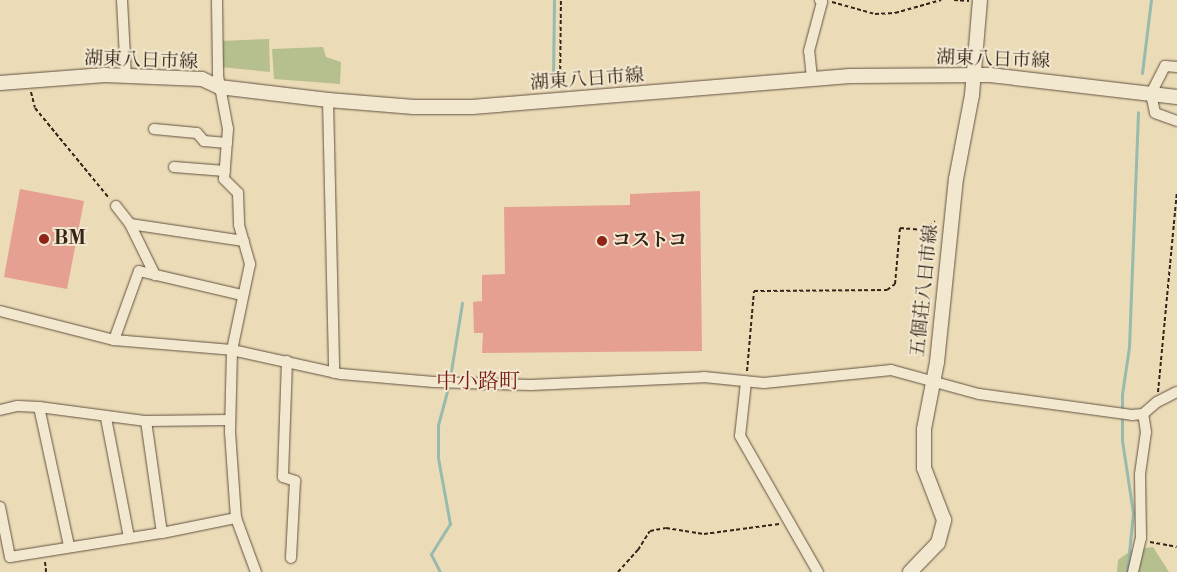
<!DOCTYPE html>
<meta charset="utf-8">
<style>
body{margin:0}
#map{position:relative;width:1177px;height:572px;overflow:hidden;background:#ebdbb7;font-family:"Libre Bodoni","Noto Serif JP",serif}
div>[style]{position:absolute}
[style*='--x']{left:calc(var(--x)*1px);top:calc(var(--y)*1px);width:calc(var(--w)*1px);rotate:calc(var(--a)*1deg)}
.green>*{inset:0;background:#b6c08f}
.stream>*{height:3px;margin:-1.5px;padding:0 1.5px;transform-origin:1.5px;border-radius:1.5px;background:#98bbad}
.building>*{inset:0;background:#e6a092}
.path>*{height:2px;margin-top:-1px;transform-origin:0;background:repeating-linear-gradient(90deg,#372418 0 4px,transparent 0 6.5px)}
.roads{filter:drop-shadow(0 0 1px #645240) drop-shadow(0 0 1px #645240)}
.street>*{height:10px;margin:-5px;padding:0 5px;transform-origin:5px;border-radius:5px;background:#f2e8d0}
.secondary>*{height:14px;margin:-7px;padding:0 7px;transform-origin:7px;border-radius:7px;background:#f2e8d0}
.dots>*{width:14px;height:14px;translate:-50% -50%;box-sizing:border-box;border:2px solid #f2e8d0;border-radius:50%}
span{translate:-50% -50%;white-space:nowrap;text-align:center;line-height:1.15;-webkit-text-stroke:4px #f2e8d0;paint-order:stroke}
.street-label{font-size:19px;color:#372418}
.poi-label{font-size:19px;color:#372418;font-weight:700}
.left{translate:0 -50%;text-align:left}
.quarter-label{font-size:21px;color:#7a1f14}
</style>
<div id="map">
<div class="green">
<i style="clip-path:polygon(269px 39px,270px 72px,220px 67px,220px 41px)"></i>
<i style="clip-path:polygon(323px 47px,326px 57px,341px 62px,340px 84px,274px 79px,272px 49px)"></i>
<i style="clip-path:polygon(1153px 547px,1169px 572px,1117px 572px,1118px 560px,1132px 550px)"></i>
</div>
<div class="stream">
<i style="--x:1142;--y:73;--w:74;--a:-83"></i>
<i style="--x:553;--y:81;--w:81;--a:-89.3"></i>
<i style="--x:451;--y:371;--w:69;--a:-80.8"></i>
<i style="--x:440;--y:572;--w:20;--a:-117"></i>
<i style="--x:431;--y:554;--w:36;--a:-58"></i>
<i style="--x:450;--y:524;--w:67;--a:-100.3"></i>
<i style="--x:438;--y:458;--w:33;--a:-90"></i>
<i style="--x:438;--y:425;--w:39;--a:-75"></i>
<i style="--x:1127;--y:572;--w:59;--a:-84.2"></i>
<i style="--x:1133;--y:513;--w:74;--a:-98.6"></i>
<i style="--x:1122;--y:440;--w:46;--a:-90"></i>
<i style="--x:1122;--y:394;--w:48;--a:-81.5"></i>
<i style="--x:1129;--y:347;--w:235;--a:-87.8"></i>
</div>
<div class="building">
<i style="clip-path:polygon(20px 189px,84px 201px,67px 289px,4px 277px)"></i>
<i style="clip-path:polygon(700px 191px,702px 351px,482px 353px,483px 333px,474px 333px,473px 302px,482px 301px,482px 275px,505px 274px,504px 207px,630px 205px,630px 194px)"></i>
</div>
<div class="path">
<i style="--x:954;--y:0;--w:15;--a:4"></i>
<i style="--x:832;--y:2;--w:45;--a:15.6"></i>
<i style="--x:875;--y:14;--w:20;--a:-3"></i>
<i style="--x:895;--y:13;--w:48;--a:-15.8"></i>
<i style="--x:560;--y:89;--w:89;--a:-89.4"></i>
<i style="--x:31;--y:92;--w:16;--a:76"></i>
<i style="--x:35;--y:108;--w:117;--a:50.6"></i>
<i style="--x:747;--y:371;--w:80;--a:-85"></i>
<i style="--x:754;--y:291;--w:133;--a:-0.4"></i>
<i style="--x:887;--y:290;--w:10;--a:-37"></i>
<i style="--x:895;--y:284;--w:56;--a:-84.9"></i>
<i style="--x:900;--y:228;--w:24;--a:5"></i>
<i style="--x:924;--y:230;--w:14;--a:-39"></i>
<i style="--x:1158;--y:392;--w:201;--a:-84.6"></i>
<i style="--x:1150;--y:542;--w:27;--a:10"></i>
<i style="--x:45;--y:562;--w:10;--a:84"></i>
<i style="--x:618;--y:572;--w:30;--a:-48"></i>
<i style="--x:638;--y:550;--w:22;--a:-58"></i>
<i style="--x:650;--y:531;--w:16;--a:-11"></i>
<i style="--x:666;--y:528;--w:38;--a:9"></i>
<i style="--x:704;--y:534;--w:76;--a:-7.6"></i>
</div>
<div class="roads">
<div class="street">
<i style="--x:122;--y:0;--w:76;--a:87"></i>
<i style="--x:217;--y:0;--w:76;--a:89.2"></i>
<i style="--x:218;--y:76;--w:54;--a:79.3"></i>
<i style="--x:228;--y:129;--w:50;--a:94.6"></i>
<i style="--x:224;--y:179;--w:20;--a:45"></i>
<i style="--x:238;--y:193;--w:32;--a:88"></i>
<i style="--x:239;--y:225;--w:41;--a:74.2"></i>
<i style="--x:250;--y:264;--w:88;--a:101.8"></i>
<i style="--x:232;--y:350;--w:82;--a:91.4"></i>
<i style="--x:230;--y:432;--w:86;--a:86"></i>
<i style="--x:236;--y:518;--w:58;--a:69.7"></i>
<i style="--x:1177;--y:67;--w:12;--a:-175"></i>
<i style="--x:1165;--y:66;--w:31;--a:117"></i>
<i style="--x:1151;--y:94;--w:19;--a:78"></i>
<i style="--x:1155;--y:113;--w:23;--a:20"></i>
<i style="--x:812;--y:78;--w:27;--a:-96"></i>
<i style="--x:809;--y:51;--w:51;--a:-75.1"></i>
<i style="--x:822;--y:2;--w:3;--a:-135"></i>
<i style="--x:328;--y:100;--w:273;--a:88.7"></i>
<i style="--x:154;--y:129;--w:43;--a:5.3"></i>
<i style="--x:197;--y:133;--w:11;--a:49"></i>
<i style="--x:204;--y:141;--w:23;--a:5"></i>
<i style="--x:174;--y:167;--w:51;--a:4.5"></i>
<i style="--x:116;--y:206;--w:23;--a:52"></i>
<i style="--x:130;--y:224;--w:57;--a:63.9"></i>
<i style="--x:130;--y:224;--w:115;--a:8.5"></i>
<i style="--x:0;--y:311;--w:118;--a:14.3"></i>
<i style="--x:114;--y:340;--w:118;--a:4.8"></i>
<i style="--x:232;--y:350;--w:112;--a:12.4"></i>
<i style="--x:341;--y:374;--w:93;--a:4.9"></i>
<i style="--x:434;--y:382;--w:97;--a:1.8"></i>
<i style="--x:531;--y:385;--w:173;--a:-2.6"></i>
<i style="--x:704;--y:377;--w:60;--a:5.7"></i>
<i style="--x:764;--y:383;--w:128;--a:-5.8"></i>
<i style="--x:891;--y:370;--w:91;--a:15.3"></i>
<i style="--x:979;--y:394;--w:154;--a:7.8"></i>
<i style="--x:1132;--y:415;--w:11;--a:-5"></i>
<i style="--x:1143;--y:414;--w:18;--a:-41"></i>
<i style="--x:1157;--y:402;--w:22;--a:-27"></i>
<i style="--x:114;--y:340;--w:73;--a:-70.1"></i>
<i style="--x:139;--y:271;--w:106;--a:13.1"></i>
<i style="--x:287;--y:361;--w:116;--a:92"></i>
<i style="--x:283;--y:477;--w:13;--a:18"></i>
<i style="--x:295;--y:481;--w:77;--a:93"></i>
<i style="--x:746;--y:382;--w:54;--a:96.3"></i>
<i style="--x:740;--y:436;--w:157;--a:60.2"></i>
<i style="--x:39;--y:407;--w:142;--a:77.8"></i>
<i style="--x:0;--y:410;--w:18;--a:-13"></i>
<i style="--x:18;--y:406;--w:21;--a:3"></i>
<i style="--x:39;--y:407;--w:108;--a:7.5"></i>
<i style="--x:146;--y:421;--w:84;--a:-0.7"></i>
<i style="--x:106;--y:418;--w:122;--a:79.1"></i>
<i style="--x:146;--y:421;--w:113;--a:81.9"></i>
<i style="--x:0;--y:507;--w:51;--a:78.7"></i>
<i style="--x:10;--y:557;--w:154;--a:-9"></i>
<i style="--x:162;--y:533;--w:76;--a:-11.5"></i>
<i style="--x:1133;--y:572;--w:35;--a:-77"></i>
<i style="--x:1141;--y:538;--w:64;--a:-90.9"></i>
<i style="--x:1140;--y:474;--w:42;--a:-81.9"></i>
<i style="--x:1146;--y:432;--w:18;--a:-99"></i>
</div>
<div class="secondary">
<i style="--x:0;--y:83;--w:105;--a:-4.4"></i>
<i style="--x:105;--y:75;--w:97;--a:2.4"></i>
<i style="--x:202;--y:79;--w:19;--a:25"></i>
<i style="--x:219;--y:87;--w:110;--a:6.8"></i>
<i style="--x:328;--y:100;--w:86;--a:4.7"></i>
<i style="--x:414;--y:107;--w:58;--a:0"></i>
<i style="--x:472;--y:107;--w:379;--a:-4.7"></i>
<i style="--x:850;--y:76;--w:140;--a:-0.4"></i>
<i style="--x:990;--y:75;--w:188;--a:6.7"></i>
<i style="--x:910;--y:572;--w:40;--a:-46"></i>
<i style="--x:938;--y:543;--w:24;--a:-75"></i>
<i style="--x:944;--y:520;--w:56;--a:-111"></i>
<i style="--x:924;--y:468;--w:39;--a:-90"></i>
<i style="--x:924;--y:429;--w:68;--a:-79"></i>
<i style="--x:937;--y:362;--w:184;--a:-84.1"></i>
<i style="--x:956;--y:179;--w:86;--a:-79.2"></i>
<i style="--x:972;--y:95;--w:95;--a:-85.2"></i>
</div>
</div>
<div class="dots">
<i style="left:44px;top:239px;background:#8f2418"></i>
<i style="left:602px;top:241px;background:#8f2418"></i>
</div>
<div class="street-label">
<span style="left:993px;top:60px;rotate:2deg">湖東八日市線</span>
<span style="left:141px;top:61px;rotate:2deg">湖東八日市線</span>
<span style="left:587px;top:80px;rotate:-4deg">湖東八日市線</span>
<span style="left:925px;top:291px;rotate:-84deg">五個荘八日市線</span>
</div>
<div class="poi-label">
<span class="left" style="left:54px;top:239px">BM</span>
<span class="left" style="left:612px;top:241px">コストコ</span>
</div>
<div class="quarter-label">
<span style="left:478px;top:382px">中小路町</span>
</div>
</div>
